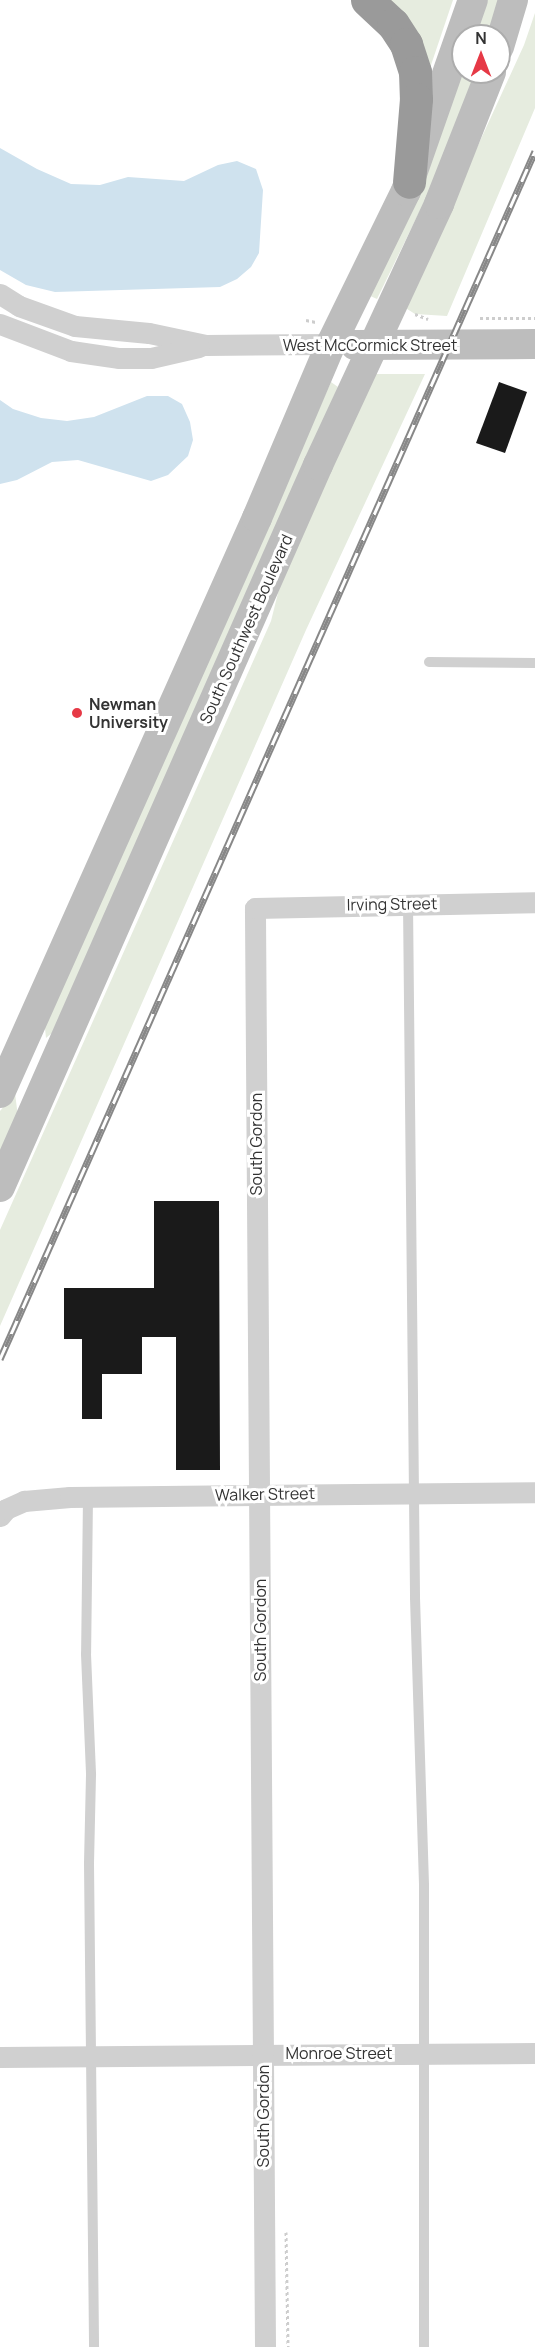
<!DOCTYPE html>
<style>
body{margin:0}
#map{position:relative;width:535px;height:2347px;overflow:hidden;background:#fff;font-family:Manrope,sans-serif}
div>[style]{position:absolute}
[style*='--x']{left:calc(var(--x)*1px);top:calc(var(--y)*1px);width:calc(var(--w)*1px);rotate:calc(var(--a)*1deg)}
.green>*{inset:0;background:#e6ecdf}
.water>*{inset:0;background:#cfe2ee}
.building>*{inset:0;background:#1a1a1a}
.path>*{height:3px;margin-top:-1.5px;transform-origin:0;background:repeating-linear-gradient(90deg,#cdcdcd 0 3px,transparent 0 6px)}
.lane>*{height:10px;margin:-5px;padding:0 5px;transform-origin:5px;border-radius:5px;background:#d0d0d0}
.street>*{height:21px;margin:-10.5px;padding:0 10.5px;transform-origin:10.5px;border-radius:10.5px;background:#d0d0d0}
.secondary>*{height:30px;margin:-15px;padding:0 15px;transform-origin:15px;border-radius:15px;background:#bdbdbd}
.highway>*{height:33px;margin:-16.5px;padding:0 16.5px;transform-origin:16.5px;border-radius:16.5px;background:#9a9a9a}
.rail>*{height:7px;margin-top:-3.5px;transform-origin:0;background:repeating-linear-gradient(90deg,#fff 0 14px,#888 0 28px);box-sizing:border-box;border-block:2px solid #888}
.dots>*{width:16px;height:16px;translate:-50% -50%;box-sizing:border-box;border:3px solid #fff;border-radius:50%}
span{translate:-50% -50%;white-space:nowrap;text-align:center;line-height:1.15;-webkit-text-stroke:6px #fff;paint-order:stroke}
.street-label{font-size:16px;color:#333}
.poi-label{font-size:16px;color:#333;font-weight:700}
.left{translate:0 -50%;text-align:left}
.north{position:absolute;left:451px;top:24px;width:60px;height:60px;box-sizing:border-box;background:#fff;border:2px solid #adadad;border-radius:50%;rotate:0deg;font-size:16px;font-weight:700;line-height:24px;text-align:center;color:#333}
.north::after{content:'';display:block;margin:auto;width:21px;height:27px;background:#e63946;clip-path:polygon(50% 0,100% 100%,50% 72%,0 100%)}
</style>
<div id="map">
<div class="green">
<i style="clip-path:polygon(389px 0,453px 0,430px 68px)"></i>
<i style="clip-path:polygon(485px 0,505px 0,493px 36px,472px 36px)"></i>
<i style="clip-path:polygon(535px 13px,535px 108px,447px 316px,415px 314px,404px 307px,524px 45px)"></i>
<i style="clip-path:polygon(463px 72px,480px 72px,464px 120px,377px 299px,368px 295px)"></i>
<i style="clip-path:polygon(369px 374px,425px 374px,306px 630px,0 1326px,0 1230px,271px 621px,282px 577px)"></i>
<i style="clip-path:polygon(331px 382px,338px 387px,52px 1033px,46px 1038px,44px 1018px)"></i>
<i style="clip-path:polygon(15px 1093px,18px 1117px,0 1156px,0 1111px)"></i>
</div>
<div class="water">
<i style="clip-path:polygon(0 148px,37px 169px,71px 184px,100px 185px,128px 177px,184px 181px,218px 165px,237px 161px,256px 169px,263px 190px,259px 253px,251px 267px,237px 279px,220px 287px,55px 292px,26px 285px,0 270px)"></i>
<i style="clip-path:polygon(147px 396px,168px 396px,182px 404px,190px 422px,193px 440px,188px 456px,168px 475px,151px 481px,78px 460px,52px 462px,17px 480px,0 484px,0 400px,13px 409px,41px 418px,67px 421px,94px 417px)"></i>
</div>
<div class="building">
<i style="clip-path:polygon(499px 382px,527px 392px,505px 453px,476px 443px)"></i>
<i style="clip-path:polygon(154px 1201px,219px 1201px,220px 1470px,176px 1470px,176px 1337px,142px 1337px,142px 1374px,102px 1374px,102px 1419px,82px 1419px,82px 1339px,64px 1339px,64px 1288px,154px 1288px)"></i>
</div>
<div class="path">
<i style="--x:415;--y:314;--w:14;--a:21"></i>
<i style="--x:480;--y:318;--w:55;--a:0"></i>
<i style="--x:306;--y:320;--w:10;--a:11"></i>
<i style="--x:286;--y:2232;--w:115;--a:89"></i>
</div>
<div class="lane">
<i style="--x:429;--y:662;--w:106;--a:0.5"></i>
<i style="--x:408;--y:903;--w:695;--a:89.42"></i>
<i style="--x:415;--y:1598;--w:288;--a:88.2"></i>
<i style="--x:424;--y:1886;--w:461;--a:90"></i>
<i style="--x:88;--y:1497;--w:157;--a:90.7"></i>
<i style="--x:86;--y:1654;--w:121;--a:87.6"></i>
<i style="--x:91;--y:1775;--w:89;--a:91.3"></i>
<i style="--x:89;--y:1864;--w:483;--a:89.4"></i>
</div>
<div class="street">
<i style="--x:0;--y:294;--w:22;--a:32"></i>
<i style="--x:19;--y:306;--w:59;--a:19.7"></i>
<i style="--x:75;--y:326;--w:74;--a:5.4"></i>
<i style="--x:149;--y:333;--w:58;--a:11.9"></i>
<i style="--x:206;--y:345;--w:125;--a:-0.5"></i>
<i style="--x:0;--y:324;--w:76;--a:20.8"></i>
<i style="--x:71;--y:351;--w:49;--a:8.3"></i>
<i style="--x:119;--y:358;--w:32;--a:0"></i>
<i style="--x:151;--y:358;--w:49;--a:-12.9"></i>
<i style="--x:0;--y:1516;--w:9;--a:-49"></i>
<i style="--x:6;--y:1509;--w:20;--a:-24"></i>
<i style="--x:24;--y:1501;--w:46;--a:-5"></i>
<i style="--x:70;--y:1497;--w:465;--a:-0.6"></i>
<i style="--x:0;--y:2057;--w:535;--a:-0.43"></i>
<i style="--x:265;--y:2347;--w:1439;--a:-90.4"></i>
<i style="--x:255;--y:908;--w:280;--a:-1.2"></i>
</div>
<div class="secondary">
<i style="--x:499;--y:47;--w:49;--a:-73.4"></i>
<i style="--x:355;--y:345;--w:180;--a:-0.3"></i>
<i style="--x:0;--y:1093;--w:630;--a:-65.92"></i>
<i style="--x:257;--y:518;--w:189;--a:-67"></i>
<i style="--x:331;--y:344;--w:170;--a:-63.9"></i>
<i style="--x:406;--y:191;--w:202;--a:-70.7"></i>
<i style="--x:0;--y:1187;--w:789;--a:-66.23"></i>
<i style="--x:318;--y:465;--w:288;--a:-65.1"></i>
<i style="--x:439;--y:204;--w:142;--a:-68.5"></i>
</div>
<div class="highway">
<i style="--x:367;--y:0;--w:35;--a:43"></i>
<i style="--x:393;--y:24;--w:24;--a:57"></i>
<i style="--x:406;--y:44;--w:29;--a:72"></i>
<i style="--x:415;--y:72;--w:27;--a:88"></i>
<i style="--x:416;--y:99;--w:83;--a:94.8"></i>
</div>
<div class="rail">
<i style="--x:0;--y:1359;--w:1321;--a:-66.11"></i>
</div>
<div class="dots">
<i style="left:77px;top:713px;background:#e63946"></i>
</div>
<div class="street-label">
<span style="left:370px;top:345px">West McCormick Street</span>
<span style="left:246px;top:629px;rotate:-66deg">South Southwest Boulevard</span>
<span style="left:392px;top:904px;rotate:-1deg">Irving Street</span>
<span style="left:256px;top:1144px;rotate:-90deg">South Gordon</span>
<span style="left:265px;top:1494px;rotate:-1deg">Walker Street</span>
<span style="left:260px;top:1630px;rotate:-90deg">South Gordon</span>
<span style="left:339px;top:2053px">Monroe Street</span>
<span style="left:263px;top:2116px;rotate:-90deg">South Gordon</span>
</div>
<div class="poi-label">
<span class="left" style="left:89px;top:713px">Newman<br>University</span>
</div>
<div class="north">N</div>
</div>
